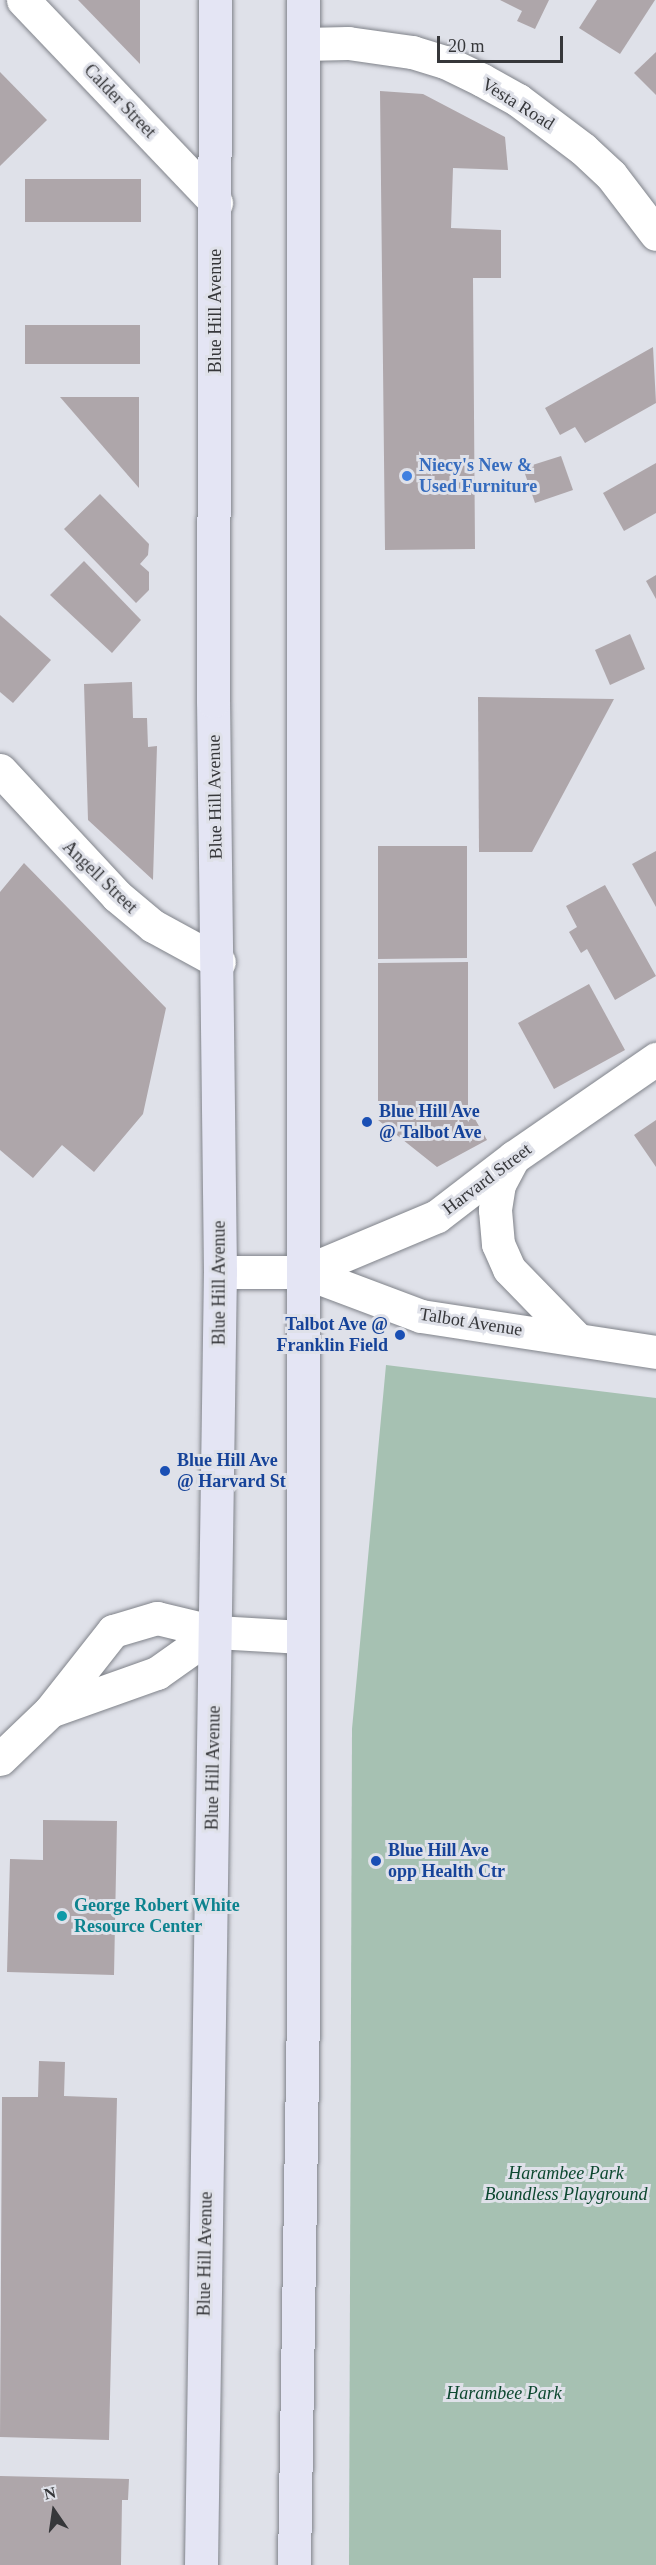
<!DOCTYPE html>
<style>
body{margin:0}
#map{position:relative;width:656px;height:2565px;overflow:hidden;background:#dfe1e9;font-family:Georgia,serif}
div>[style]{position:absolute}
[style*='--x']{left:calc(var(--x)*1px);top:calc(var(--y)*1px);width:calc(var(--w)*1px);rotate:calc(var(--a)*1deg)}
.green>*{inset:0;background:#a6c1b2}
.building>*{inset:0;background:#aea6aa}
.roads{filter:drop-shadow(0 0 2px #80838a) drop-shadow(0 0 2px #80838a)}
.minor>*{height:33px;margin:-16.5px;padding:0 16.5px;transform-origin:16.5px;border-radius:16.5px;background:#fff}
.secondary>*{height:33px;margin:-16.5px;padding:0 16.5px;transform-origin:16.5px;border-radius:16.5px;background:#fff}
.primary>*{height:33px;margin:-16.5px;padding:0 16.5px;transform-origin:16.5px;border-radius:16.5px;background:#e4e5f4}
.dots>*{width:16px;height:16px;translate:-50% -50%;box-sizing:border-box;border:3px solid #dfe1e9;border-radius:50%}
span{translate:-50% -50%;white-space:nowrap;text-align:center;line-height:1.15;-webkit-text-stroke:6px #dfe1e9;paint-order:stroke}
.street-label{font-size:18px;color:#36373a}
.shop-label{font-size:18px;color:#366cbe;font-weight:700}
.left{translate:0 -50%;text-align:left}
.transit-label{font-size:18px;color:#164399;font-weight:700}
.right{translate:-100% -50%;text-align:right}
.culture-label{font-size:18px;color:#0d838f;font-weight:700}
.park-label{font-size:18px;color:#0d4830;font-style:italic}
.north{position:absolute;left:24px;top:2481px;width:60px;height:60px;-webkit-text-stroke:4px #dfe1e9;paint-order:stroke;rotate:347deg;font-size:16px;font-weight:700;line-height:24px;text-align:center;color:#36373a}
.north::after{content:'';display:block;margin:auto;width:21px;height:27px;background:#36373a;clip-path:polygon(50% 0,100% 100%,50% 72%,0 100%)}
.scale{position:absolute;left:437px;top:36px;width:126px;height:27px;box-sizing:border-box;border:3px solid #36373a;border-top:0;padding-left:8px;font-size:18px;line-height:21px;white-space:nowrap;color:#36373a;-webkit-text-stroke:4px #dfe1e9;paint-order:stroke}
</style>
<div id="map">
<div class="green">
<i style="clip-path:polygon(386px 1365px,656px 1398px,656px 2565px,349px 2565px,352px 1729px)"></i>
</div>
<div class="building">
<i style="clip-path:polygon(78px 0,140px 0,140px 64px)"></i>
<i style="clip-path:polygon(500px 0,549px 0,535px 29px,517px 21px,522px 11px)"></i>
<i style="clip-path:polygon(597px 0,655px 0,620px 54px,579px 28px)"></i>
<i style="clip-path:polygon(656px 52px,656px 95px,634px 73px)"></i>
<i style="clip-path:polygon(0 72px,47px 120px,0 166px)"></i>
<i style="clip-path:polygon(380px 91px,423px 94px,505px 137px,508px 170px,453px 168px,451px 228px,501px 230px,501px 278px,473px 278px,475px 549px,385px 550px)"></i>
<i style="clip-path:polygon(25px 179px,141px 179px,141px 222px,25px 222px)"></i>
<i style="clip-path:polygon(25px 325px,140px 325px,140px 364px,25px 364px)"></i>
<i style="clip-path:polygon(653px 347px,656px 403px,585px 443px,575px 427px,560px 435px,545px 408px)"></i>
<i style="clip-path:polygon(60px 397px,139px 397px,139px 488px)"></i>
<i style="clip-path:polygon(561px 456px,573px 490px,535px 503px,523px 468px)"></i>
<i style="clip-path:polygon(656px 463px,656px 513px,624px 531px,603px 493px)"></i>
<i style="clip-path:polygon(100px 494px,149px 544px,148px 555px,140px 564px,149px 572px,149px 590px,136px 603px,64px 529px)"></i>
<i style="clip-path:polygon(84px 561px,141px 620px,112px 653px,50px 595px)"></i>
<i style="clip-path:polygon(656px 575px,656px 599px,646px 581px)"></i>
<i style="clip-path:polygon(0 615px,51px 660px,13px 703px,0 692px)"></i>
<i style="clip-path:polygon(630px 634px,645px 669px,610px 685px,595px 650px)"></i>
<i style="clip-path:polygon(132px 682px,133px 718px,147px 718px,148px 747px,157px 746px,153px 880px,88px 820px,84px 684px)"></i>
<i style="clip-path:polygon(478px 697px,614px 699px,532px 852px,479px 852px)"></i>
<i style="clip-path:polygon(378px 846px,467px 846px,467px 958px,378px 959px)"></i>
<i style="clip-path:polygon(656px 851px,656px 907px,632px 864px)"></i>
<i style="clip-path:polygon(24px 863px,166px 1008px,143px 1114px,94px 1172px,62px 1145px,33px 1178px,0 1150px,0 892px)"></i>
<i style="clip-path:polygon(605px 885px,656px 976px,615px 1000px,587px 949px,581px 953px,569px 932px,577px 927px,566px 906px)"></i>
<i style="clip-path:polygon(468px 962px,468px 1107px,487px 1140px,437px 1167px,378px 1120px,378px 963px)"></i>
<i style="clip-path:polygon(589px 984px,625px 1050px,554px 1089px,518px 1023px)"></i>
<i style="clip-path:polygon(656px 1120px,656px 1167px,634px 1135px)"></i>
<i style="clip-path:polygon(43px 1820px,117px 1821px,114px 1975px,7px 1972px,10px 1859px,43px 1860px)"></i>
<i style="clip-path:polygon(39px 2061px,65px 2062px,64px 2096px,117px 2098px,109px 2440px,0 2437px,2px 2097px,38px 2097px)"></i>
<i style="clip-path:polygon(0 2476px,129px 2479px,128px 2500px,122px 2500px,121px 2565px,0 2565px)"></i>
</div>
<div class="roads">
<div class="minor">
<i style="--x:23;--y:0;--w:280;--a:46.4"></i>
<i style="--x:303;--y:44;--w:45;--a:-1.3"></i>
<i style="--x:348;--y:43;--w:65;--a:8"></i>
<i style="--x:412;--y:52;--w:34;--a:17"></i>
<i style="--x:445;--y:62;--w:41;--a:25.9"></i>
<i style="--x:482;--y:80;--w:41;--a:29.1"></i>
<i style="--x:518;--y:100;--w:81;--a:37"></i>
<i style="--x:583;--y:149;--w:38;--a:43"></i>
<i style="--x:611;--y:175;--w:74;--a:52.7"></i>
<i style="--x:0;--y:770;--w:172;--a:47.1"></i>
<i style="--x:117;--y:896;--w:47;--a:39.8"></i>
<i style="--x:153;--y:926;--w:75;--a:28.6"></i>
</div>
<div class="secondary">
<i style="--x:513;--y:1158;--w:30;--a:118"></i>
<i style="--x:499;--y:1184;--w:26;--a:99"></i>
<i style="--x:495;--y:1210;--w:34;--a:85"></i>
<i style="--x:498;--y:1244;--w:27;--a:66"></i>
<i style="--x:509;--y:1269;--w:96;--a:45.8"></i>
<i style="--x:220;--y:1272;--w:84;--a:0"></i>
<i style="--x:304;--y:1272;--w:125;--a:20.6"></i>
<i style="--x:421;--y:1316;--w:238;--a:8.7"></i>
<i style="--x:304;--y:1272;--w:144;--a:-22.8"></i>
<i style="--x:437;--y:1216;--w:97;--a:-37.5"></i>
<i style="--x:514;--y:1157;--w:173;--a:-34.6"></i>
<i style="--x:50;--y:1711;--w:114;--a:-19.6"></i>
<i style="--x:157;--y:1673;--w:71;--a:-35.3"></i>
<i style="--x:0;--y:1759;--w:69;--a:-43.8"></i>
<i style="--x:50;--y:1711;--w:102;--a:-51.8"></i>
<i style="--x:113;--y:1631;--w:46;--a:-16.5"></i>
<i style="--x:157;--y:1618;--w:60;--a:13.6"></i>
<i style="--x:215;--y:1632;--w:88;--a:3.3"></i>
</div>
<div class="primary">
<i style="--x:201;--y:2565;--w:1293;--a:-89.16"></i>
<i style="--x:220;--y:1272;--w:571;--a:-90.7"></i>
<i style="--x:213;--y:701;--w:701;--a:-89.84"></i>
<i style="--x:294;--y:2565;--w:552;--a:-89.07"></i>
<i style="--x:303;--y:2013;--w:2013;--a:-90"></i>
</div>
</div>
<div class="dots">
<i style="left:407px;top:476px;background:#3f7fe0"></i>
<i style="left:367px;top:1122px;background:#1a4fb4"></i>
<i style="left:400px;top:1335px;background:#1a4fb4"></i>
<i style="left:165px;top:1471px;background:#1a4fb4"></i>
<i style="left:376px;top:1861px;background:#1a4fb4"></i>
<i style="left:62px;top:1916px;background:#0f9aa8"></i>
</div>
<div class="street-label">
<span style="left:120px;top:101px;rotate:46deg">Calder Street</span>
<span style="left:518px;top:104px;rotate:32deg">Vesta Road</span>
<span style="left:215px;top:311px;rotate:-90deg">Blue Hill Avenue</span>
<span style="left:215px;top:797px;rotate:-91deg">Blue Hill Avenue</span>
<span style="left:100px;top:877px;rotate:44deg">Angell Street</span>
<span style="left:487px;top:1179px;rotate:-37deg">Harvard Street</span>
<span style="left:219px;top:1283px;rotate:-90deg">Blue Hill Avenue</span>
<span style="left:471px;top:1322px;rotate:9deg">Talbot Avenue</span>
<span style="left:213px;top:1768px;rotate:-89deg">Blue Hill Avenue</span>
<span style="left:205px;top:2254px;rotate:-89deg">Blue Hill Avenue</span>
</div>
<div class="shop-label">
<span class="left" style="left:419px;top:476px">Niecy's New &amp;<br>Used Furniture</span>
</div>
<div class="transit-label">
<span class="left" style="left:379px;top:1122px">Blue Hill Ave<br>@ Talbot Ave</span>
<span class="right" style="left:388px;top:1335px">Talbot Ave @<br>Franklin Field</span>
<span class="left" style="left:177px;top:1471px">Blue Hill Ave<br>@ Harvard St</span>
<span class="left" style="left:388px;top:1861px">Blue Hill Ave<br>opp Health Ctr</span>
</div>
<div class="culture-label">
<span class="left" style="left:74px;top:1916px">George Robert White<br>Resource Center</span>
</div>
<div class="park-label">
<span style="left:566px;top:2184px">Harambee Park<br>Boundless Playground</span>
<span style="left:504px;top:2393px">Harambee Park</span>
</div>
<div class="north">N</div>
<div class="scale">20 m</div>
</div>
